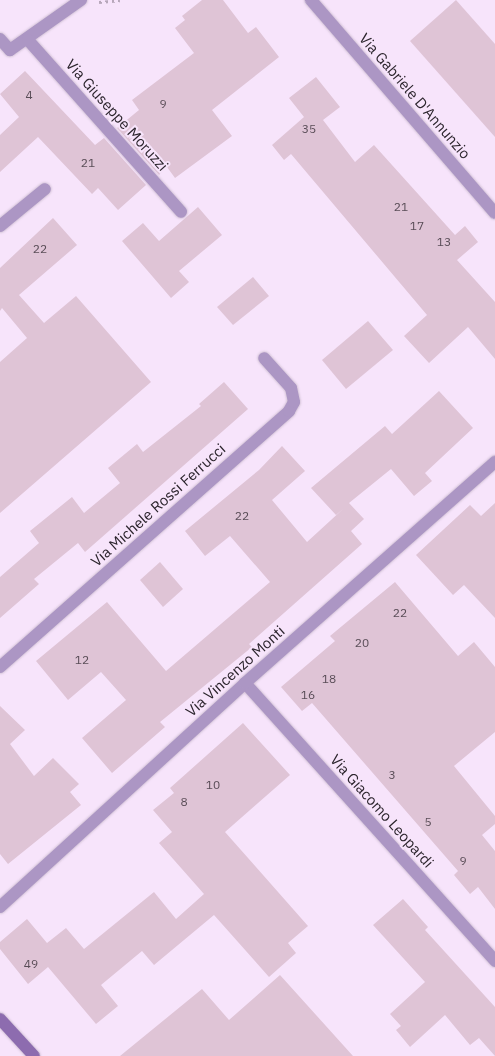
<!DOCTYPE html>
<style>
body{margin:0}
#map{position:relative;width:495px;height:1056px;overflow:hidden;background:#f7e4fb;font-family:"IBM Plex Sans",sans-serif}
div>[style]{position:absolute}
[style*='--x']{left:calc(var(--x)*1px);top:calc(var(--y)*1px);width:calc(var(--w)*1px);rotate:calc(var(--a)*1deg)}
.building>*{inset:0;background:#dfc4d6}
.path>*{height:3px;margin-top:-1.5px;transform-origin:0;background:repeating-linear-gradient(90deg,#b7a7ba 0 2.5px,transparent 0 6.5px)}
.roads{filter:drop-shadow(0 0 1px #d2c2d6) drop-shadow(0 0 1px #d2c2d6)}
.street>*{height:12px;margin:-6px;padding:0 6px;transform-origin:6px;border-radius:6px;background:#ac96c4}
.secondary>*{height:12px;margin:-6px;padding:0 6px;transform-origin:6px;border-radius:6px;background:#8d6caf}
span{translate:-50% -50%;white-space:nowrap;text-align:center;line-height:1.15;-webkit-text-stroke:4px #f7e4fb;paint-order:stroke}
.number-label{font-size:12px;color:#594d57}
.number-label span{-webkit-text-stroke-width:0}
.street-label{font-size:15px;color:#2c252d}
</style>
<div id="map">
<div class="building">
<i style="clip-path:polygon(202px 0,223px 0,248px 33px,256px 27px,279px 57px,212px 110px,232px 136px,175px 178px,167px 167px,159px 175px,117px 128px,139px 110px,132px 100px,194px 53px,175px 28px,185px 20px,182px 16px)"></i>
<i style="clip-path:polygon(456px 0,495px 44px,495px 137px,410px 41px)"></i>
<i style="clip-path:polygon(25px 71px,95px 145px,104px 138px,146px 185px,118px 210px,98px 188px,92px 194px,38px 137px,0 172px,0 135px,19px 117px,0 94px)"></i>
<i style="clip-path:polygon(316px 77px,340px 107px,323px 120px,355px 162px,374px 145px,455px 235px,465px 226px,478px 242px,457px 260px,495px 302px,495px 359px,468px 327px,429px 363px,404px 336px,427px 315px,291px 154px,284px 160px,272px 145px,304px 117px,289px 98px)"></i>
<i style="clip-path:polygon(198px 207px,222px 235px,179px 271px,189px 282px,171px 298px,122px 241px,143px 223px,159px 241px)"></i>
<i style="clip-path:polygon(53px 218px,77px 245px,19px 295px,44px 323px,76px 296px,151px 382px,0 513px,0 362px,27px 338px,2px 308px,0 311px,0 268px)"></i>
<i style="clip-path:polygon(253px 277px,269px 296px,233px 325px,217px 307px)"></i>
<i style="clip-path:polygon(368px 321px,393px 350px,346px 389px,322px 360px)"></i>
<i style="clip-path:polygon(224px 382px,248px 409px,85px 552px,78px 543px,34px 579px,39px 584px,0 618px,0 577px,39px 543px,30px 531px,72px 497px,84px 513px,120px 483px,108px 468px,137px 444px,143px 452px,201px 406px,199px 404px)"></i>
<i style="clip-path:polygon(439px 391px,473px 428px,425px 473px,432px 481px,414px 496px,391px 469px,349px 503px,364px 519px,351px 531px,362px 544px,249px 644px,252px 647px,160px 722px,165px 727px,112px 773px,82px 738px,126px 700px,101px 672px,68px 700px,36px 661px,107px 602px,166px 671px,270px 582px,230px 536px,205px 556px,185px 531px,259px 470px,282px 446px,305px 471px,272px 500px,307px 542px,343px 509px,336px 515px,311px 488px,385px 426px,392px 434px)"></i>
<i style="clip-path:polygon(495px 503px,495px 618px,464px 585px,453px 595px,416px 555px,470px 505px,481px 516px)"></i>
<i style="clip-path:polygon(160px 562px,183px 589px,163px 607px,140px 580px)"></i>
<i style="clip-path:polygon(395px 582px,458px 656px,474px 642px,495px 667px,495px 732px,454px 766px,495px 816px,495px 824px,482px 835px,495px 851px,495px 909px,478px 887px,470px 894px,454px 875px,458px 871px,312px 703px,302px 711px,281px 687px,335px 641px,330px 636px)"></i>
<i style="clip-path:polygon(0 706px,25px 730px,10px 744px,34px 776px,53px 758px,79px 784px,70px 792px,81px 805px,8px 864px,0 854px)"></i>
<i style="clip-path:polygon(243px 723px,290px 775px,225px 832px,308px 926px,288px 943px,296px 953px,269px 977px,214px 915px,154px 965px,142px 951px,101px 985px,118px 1006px,96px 1024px,48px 967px,28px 984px,0 949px,0 942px,27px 919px,47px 943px,66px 928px,84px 949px,154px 892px,176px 919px,204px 894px,159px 843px,172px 832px,153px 810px,174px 793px,170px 788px)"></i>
<i style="clip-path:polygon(403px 899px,428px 927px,425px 930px,495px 1007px,495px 1056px,479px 1038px,470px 1045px,445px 1015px,410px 1047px,396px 1030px,401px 1026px,390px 1014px,425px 982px,373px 925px)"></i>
<i style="clip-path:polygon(280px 975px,353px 1056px,120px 1056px,202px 989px,229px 1020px)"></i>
</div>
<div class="path">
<i style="--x:99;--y:2;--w:21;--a:-5"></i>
</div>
<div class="roads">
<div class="street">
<i style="--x:311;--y:0;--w:281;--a:49.2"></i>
<i style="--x:0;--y:39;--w:15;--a:48"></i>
<i style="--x:10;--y:50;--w:87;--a:-35.2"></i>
<i style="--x:28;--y:40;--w:230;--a:48.3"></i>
<i style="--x:0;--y:226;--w:58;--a:-39.4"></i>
<i style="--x:0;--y:667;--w:386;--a:-41.5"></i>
<i style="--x:289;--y:411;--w:10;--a:-61"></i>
<i style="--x:294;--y:402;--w:14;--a:-102"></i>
<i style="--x:291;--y:388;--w:40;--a:-132"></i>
<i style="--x:245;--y:683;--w:374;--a:48"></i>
<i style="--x:0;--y:907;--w:332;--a:-42.4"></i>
<i style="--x:245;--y:683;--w:334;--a:-41.5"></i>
</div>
<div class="secondary">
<i style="--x:0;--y:1019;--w:50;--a:47.4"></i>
</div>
</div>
<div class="number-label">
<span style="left:29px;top:95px">4</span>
<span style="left:163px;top:104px">9</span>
<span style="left:309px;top:129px">35</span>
<span style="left:88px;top:163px">21</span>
<span style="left:401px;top:207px">21</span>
<span style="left:417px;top:226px">17</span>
<span style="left:444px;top:242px">13</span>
<span style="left:40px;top:249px">22</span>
<span style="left:242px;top:516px">22</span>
<span style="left:400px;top:613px">22</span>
<span style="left:362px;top:643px">20</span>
<span style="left:82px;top:660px">12</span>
<span style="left:329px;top:679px">18</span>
<span style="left:308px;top:695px">16</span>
<span style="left:392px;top:775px">3</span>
<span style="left:213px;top:785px">10</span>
<span style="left:184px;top:802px">8</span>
<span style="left:428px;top:822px">5</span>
<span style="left:463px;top:861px">9</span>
<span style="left:31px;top:964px">49</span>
</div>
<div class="street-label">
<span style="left:415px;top:96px;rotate:49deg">Via Gabriele D'Annunzio</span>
<span style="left:117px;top:115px;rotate:48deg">Via Giuseppe Moruzzi</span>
<span style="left:158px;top:505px;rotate:-42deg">Via Michele Rossi Ferrucci</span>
<span style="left:235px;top:671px;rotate:-42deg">Via Vincenzo Monti</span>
<span style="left:382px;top:811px;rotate:48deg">Via Giacomo Leopardi</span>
</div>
</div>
